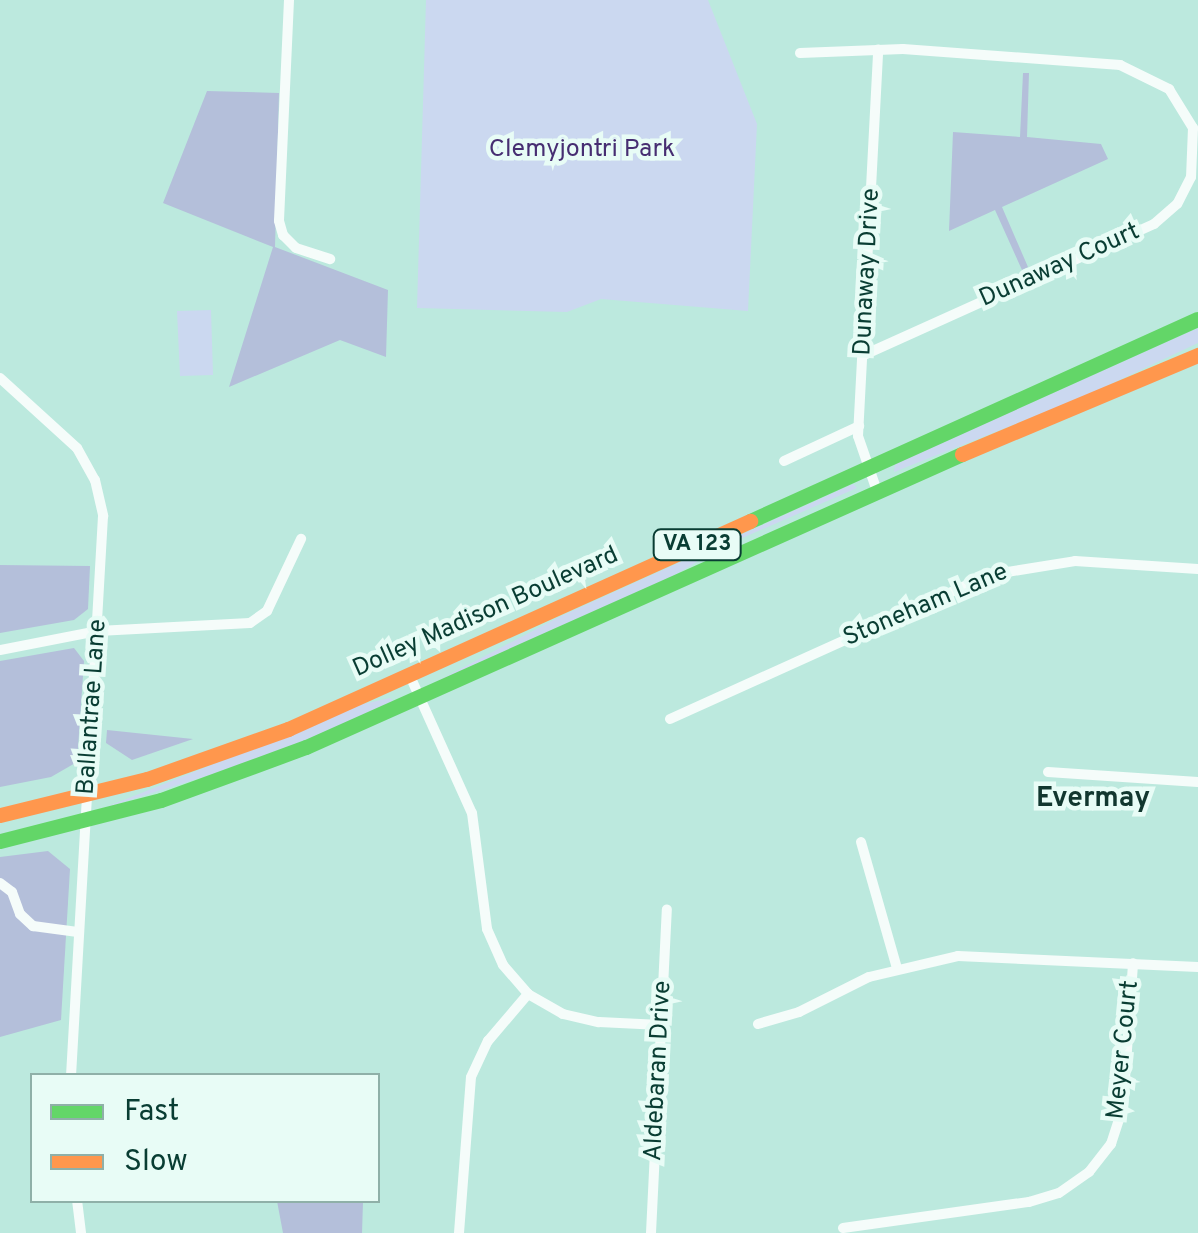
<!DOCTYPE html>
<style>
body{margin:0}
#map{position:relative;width:1198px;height:1233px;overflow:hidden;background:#bce9de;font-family:Overpass,sans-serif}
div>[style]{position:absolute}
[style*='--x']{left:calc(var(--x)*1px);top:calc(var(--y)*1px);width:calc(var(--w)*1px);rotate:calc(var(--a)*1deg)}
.green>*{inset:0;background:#cbd8f0}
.forest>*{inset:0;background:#b4bfda}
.street>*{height:10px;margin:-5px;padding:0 5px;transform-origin:5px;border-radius:5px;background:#f5fcfa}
.fast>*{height:15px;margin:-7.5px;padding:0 7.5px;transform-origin:7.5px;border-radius:7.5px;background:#63d668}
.slow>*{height:15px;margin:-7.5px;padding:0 7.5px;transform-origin:7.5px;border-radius:7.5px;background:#ff974d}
span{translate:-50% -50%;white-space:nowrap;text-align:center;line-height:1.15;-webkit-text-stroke:9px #e8fcf6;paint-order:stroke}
.shield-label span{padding:2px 8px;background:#e8fcf6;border:2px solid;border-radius:8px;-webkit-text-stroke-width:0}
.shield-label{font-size:22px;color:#093d33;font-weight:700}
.park-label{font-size:25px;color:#472e72}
.street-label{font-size:25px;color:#093d33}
.neighbourhood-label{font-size:28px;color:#12372f;font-weight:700}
.legend{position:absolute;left:30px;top:1073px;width:350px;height:130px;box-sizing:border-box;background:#e8fcf6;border:2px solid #8fb0a8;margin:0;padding:12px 18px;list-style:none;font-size:30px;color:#093d33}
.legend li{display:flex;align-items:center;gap:20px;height:50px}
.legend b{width:50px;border:2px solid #8fb0a8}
</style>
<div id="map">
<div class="green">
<i style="clip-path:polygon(426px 0,708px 0,757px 124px,748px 311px,601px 299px,567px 312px,417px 308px)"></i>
<i style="clip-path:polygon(211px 310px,213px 375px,180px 376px,177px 311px)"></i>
<i style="clip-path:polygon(1198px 328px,1198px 343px,1079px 399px,894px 472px,895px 464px)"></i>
<i style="clip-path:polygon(853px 484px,857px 488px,724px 546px,668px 579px,430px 685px,559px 617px)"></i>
<i style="clip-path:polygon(390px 698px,394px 702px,261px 759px,104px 808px,363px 704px)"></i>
</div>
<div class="forest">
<i style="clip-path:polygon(1023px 73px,1029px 73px,1027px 137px,1101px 144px,1108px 159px,1002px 207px,1028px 267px,1022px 270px,995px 210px,949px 231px,953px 132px,1020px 137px)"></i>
<i style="clip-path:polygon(207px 91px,279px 93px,275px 247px,388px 290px,386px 357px,340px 340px,229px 387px,273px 247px,163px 203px)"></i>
<i style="clip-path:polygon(0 565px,90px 566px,88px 609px,74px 620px,0 633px)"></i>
<i style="clip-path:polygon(74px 648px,84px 661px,77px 762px,51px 777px,0 787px,0 661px)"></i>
<i style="clip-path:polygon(107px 730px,193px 739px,132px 760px,106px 743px)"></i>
<i style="clip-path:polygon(48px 851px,70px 869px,61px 1020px,0 1037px,0 857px)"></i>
<i style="clip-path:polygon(277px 1201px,363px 1201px,362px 1233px,283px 1233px)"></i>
</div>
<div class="street">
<i style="--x:289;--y:0;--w:221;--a:92.6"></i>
<i style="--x:279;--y:221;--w:15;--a:74"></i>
<i style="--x:283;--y:235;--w:18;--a:45"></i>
<i style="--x:296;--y:248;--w:36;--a:18"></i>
<i style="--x:800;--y:53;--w:103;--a:-2.2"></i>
<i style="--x:903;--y:49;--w:218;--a:4.2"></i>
<i style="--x:1120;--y:65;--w:55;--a:26.1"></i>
<i style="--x:1169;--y:89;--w:46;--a:58.4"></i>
<i style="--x:1193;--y:128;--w:49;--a:92.3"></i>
<i style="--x:1191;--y:177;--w:30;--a:117"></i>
<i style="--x:1177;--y:204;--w:30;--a:139"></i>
<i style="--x:1154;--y:224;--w:318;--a:155.7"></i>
<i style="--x:0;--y:378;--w:104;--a:42.3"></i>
<i style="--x:77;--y:448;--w:37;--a:61"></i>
<i style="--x:95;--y:480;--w:37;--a:77"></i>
<i style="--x:103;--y:516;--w:561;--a:93.27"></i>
<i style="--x:784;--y:461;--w:83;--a:-25"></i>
<i style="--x:877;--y:491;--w:58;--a:-109.1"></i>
<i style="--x:858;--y:436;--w:387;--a:-87"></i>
<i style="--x:0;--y:650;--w:100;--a:-11"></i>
<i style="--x:98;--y:631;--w:152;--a:-3"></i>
<i style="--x:250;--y:623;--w:21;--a:-35"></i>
<i style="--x:267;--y:611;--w:80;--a:-64.7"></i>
<i style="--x:410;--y:676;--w:150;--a:65.7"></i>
<i style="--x:472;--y:813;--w:117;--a:82.6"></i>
<i style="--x:487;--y:929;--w:39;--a:66"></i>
<i style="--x:503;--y:965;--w:38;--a:49"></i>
<i style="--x:528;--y:994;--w:40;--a:29.7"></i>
<i style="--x:563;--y:1014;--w:37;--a:13"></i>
<i style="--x:599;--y:1022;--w:62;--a:2.8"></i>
<i style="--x:670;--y:719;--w:350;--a:-24.3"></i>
<i style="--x:989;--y:575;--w:87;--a:-9.2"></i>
<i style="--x:1075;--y:561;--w:123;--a:3.7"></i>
<i style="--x:1048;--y:772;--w:150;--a:3.8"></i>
<i style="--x:861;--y:842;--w:131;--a:74.1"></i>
<i style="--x:0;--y:883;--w:15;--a:37"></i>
<i style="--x:12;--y:892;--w:23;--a:70"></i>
<i style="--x:20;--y:914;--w:18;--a:43"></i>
<i style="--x:33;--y:926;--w:45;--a:7.6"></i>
<i style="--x:758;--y:1024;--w:43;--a:-16.3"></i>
<i style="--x:799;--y:1012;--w:78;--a:-26.6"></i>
<i style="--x:869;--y:977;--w:91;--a:-13.3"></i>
<i style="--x:958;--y:956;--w:240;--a:2.6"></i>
<i style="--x:77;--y:1200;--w:33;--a:83"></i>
<i style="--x:843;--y:1228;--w:188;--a:-8"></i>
<i style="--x:1029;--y:1202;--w:31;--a:-17"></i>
<i style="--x:1059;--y:1193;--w:37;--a:-35"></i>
<i style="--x:1089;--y:1172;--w:36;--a:-52"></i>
<i style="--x:1111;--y:1144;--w:39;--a:-72"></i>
<i style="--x:1123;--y:1107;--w:144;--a:-86"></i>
<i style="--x:459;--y:1233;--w:156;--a:-85.6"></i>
<i style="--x:471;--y:1077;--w:40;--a:-65"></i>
<i style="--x:488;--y:1041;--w:62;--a:-49.6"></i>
<i style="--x:651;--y:1233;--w:324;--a:-87.2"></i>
</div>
<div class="fast">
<i style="--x:750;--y:521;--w:491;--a:-24.3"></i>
<i style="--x:0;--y:841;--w:166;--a:-14.3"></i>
<i style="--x:161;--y:800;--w:154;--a:-20.1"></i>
<i style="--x:306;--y:747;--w:718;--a:-24.07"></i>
</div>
<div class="slow">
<i style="--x:962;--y:454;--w:256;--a:-22.8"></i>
<i style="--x:0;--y:815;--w:151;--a:-13.8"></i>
<i style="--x:147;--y:779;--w:150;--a:-19.5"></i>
<i style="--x:288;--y:729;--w:507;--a:-24.24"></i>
</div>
<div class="shield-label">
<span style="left:697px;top:545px">VA 123</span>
</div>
<div class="park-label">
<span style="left:582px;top:150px">Clemyjontri Park</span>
</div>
<div class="street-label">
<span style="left:1060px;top:266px;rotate:-24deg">Dunaway Court</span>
<span style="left:868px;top:272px;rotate:-87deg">Dunaway Drive</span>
<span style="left:926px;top:606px;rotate:-23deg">Stoneham Lane</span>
<span style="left:486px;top:613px;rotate:-24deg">Dolley Madison Boulevard</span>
<span style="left:93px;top:707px;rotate:-86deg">Ballantrae Lane</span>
<span style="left:1124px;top:1050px;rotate:-84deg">Meyer Court</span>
<span style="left:659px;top:1071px;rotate:-87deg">Aldebaran Drive</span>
</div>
<div class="neighbourhood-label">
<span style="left:1093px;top:799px">Evermay</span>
</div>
<ul class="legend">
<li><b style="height:12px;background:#63d668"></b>Fast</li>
<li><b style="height:12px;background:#ff974d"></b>Slow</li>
</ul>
</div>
